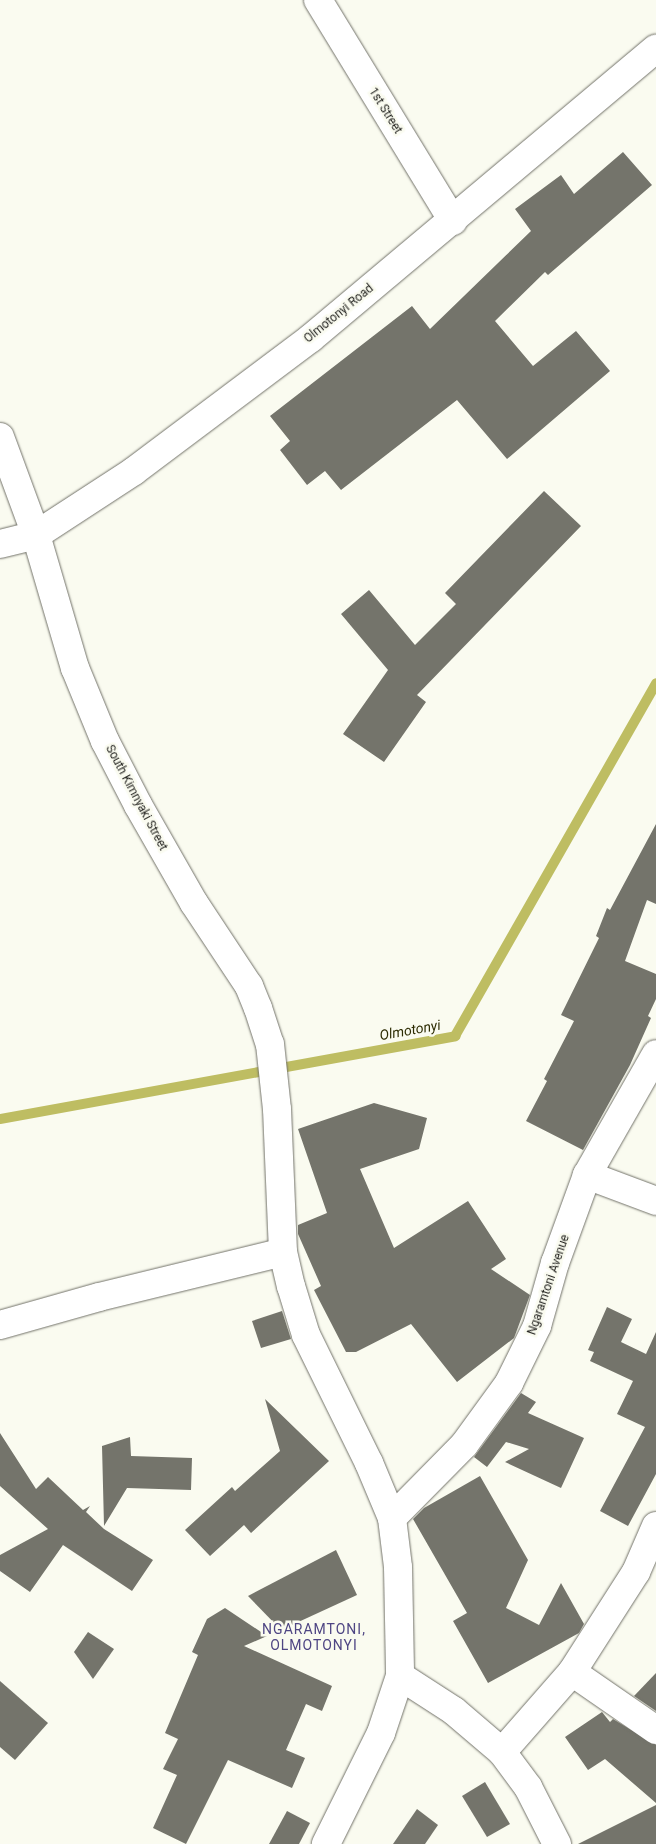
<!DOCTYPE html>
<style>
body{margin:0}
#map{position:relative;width:656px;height:1844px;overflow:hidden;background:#fafbf0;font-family:Roboto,sans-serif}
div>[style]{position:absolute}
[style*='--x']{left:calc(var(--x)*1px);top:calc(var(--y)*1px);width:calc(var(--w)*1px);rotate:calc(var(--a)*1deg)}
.stream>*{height:10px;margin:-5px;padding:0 5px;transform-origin:5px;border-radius:5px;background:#bebd62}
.building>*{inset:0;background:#74746b}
.roads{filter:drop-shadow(0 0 1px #727269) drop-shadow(0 0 1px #727269)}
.minor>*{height:28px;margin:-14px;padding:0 14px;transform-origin:14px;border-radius:14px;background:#fff}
span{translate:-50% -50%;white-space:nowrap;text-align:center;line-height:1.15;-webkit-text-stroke:5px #fafbf0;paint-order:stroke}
.street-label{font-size:12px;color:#242420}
.water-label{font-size:14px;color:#2d2c03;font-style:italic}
.neighbourhood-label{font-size:14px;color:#4e4583;letter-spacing:1px}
</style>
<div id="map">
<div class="stream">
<i style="--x:0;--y:1119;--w:463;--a:-10.3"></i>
<i style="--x:455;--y:1036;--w:406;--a:-60.3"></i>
</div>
<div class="building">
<i style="clip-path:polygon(623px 152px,652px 185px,548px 275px,545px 272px,495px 321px,533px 366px,576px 331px,610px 371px,507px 459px,457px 400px,341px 490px,325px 471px,307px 485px,280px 450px,290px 441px,270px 416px,412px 306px,430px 329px,531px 231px,515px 209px,561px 175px,574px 194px)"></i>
<i style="clip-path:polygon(544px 491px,581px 526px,417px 695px,426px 702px,384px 762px,343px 734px,388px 670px,341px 614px,369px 590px,415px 645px,456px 604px,445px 593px)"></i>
<i style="clip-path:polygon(656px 824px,656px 904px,647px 900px,625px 961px,656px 974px,656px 999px,648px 1016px,651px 1018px,630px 1065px,583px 1150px,526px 1121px,547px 1081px,544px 1079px,574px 1021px,561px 1015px,599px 938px,596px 936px,607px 908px,610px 910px)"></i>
<i style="clip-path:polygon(374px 1103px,427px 1118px,419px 1149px,360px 1169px,394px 1248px,468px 1201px,506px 1259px,491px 1269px,530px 1295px,514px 1338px,457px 1382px,411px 1324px,356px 1352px,346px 1352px,314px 1290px,321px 1286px,298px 1234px,298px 1225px,327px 1213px,298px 1129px)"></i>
<i style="clip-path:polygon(607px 1307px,632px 1319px,621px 1342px,646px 1354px,656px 1332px,656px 1474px,628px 1526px,600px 1511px,645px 1427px,617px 1414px,633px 1381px,590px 1361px,594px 1352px,588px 1350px)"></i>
<i style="clip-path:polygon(282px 1311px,291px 1339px,261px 1348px,252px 1321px)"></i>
<i style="clip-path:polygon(521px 1393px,536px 1402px,528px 1413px,584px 1438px,561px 1488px,505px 1462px,529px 1449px,506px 1442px,487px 1467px,474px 1457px)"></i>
<i style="clip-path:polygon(265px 1399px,329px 1461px,251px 1533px,244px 1525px,210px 1556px,185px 1530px,232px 1487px,235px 1491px,280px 1451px)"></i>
<i style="clip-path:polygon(0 1433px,36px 1489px,48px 1477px,83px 1510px,90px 1506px,86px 1512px,104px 1529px,153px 1560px,132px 1591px,63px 1545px,30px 1592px,0 1571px,0 1555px,48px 1529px,0 1486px)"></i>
<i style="clip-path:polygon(130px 1437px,131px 1456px,192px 1458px,191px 1490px,127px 1488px,104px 1526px,102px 1446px)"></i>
<i style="clip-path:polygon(480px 1476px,528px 1560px,506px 1608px,539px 1625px,561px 1583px,584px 1624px,579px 1633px,488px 1683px,453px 1621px,467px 1613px,413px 1519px,424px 1508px)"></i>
<i style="clip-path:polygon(336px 1550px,357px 1595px,281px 1630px,248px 1596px)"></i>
<i style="clip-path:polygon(225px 1608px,267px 1636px,244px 1646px,332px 1686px,322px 1711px,306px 1704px,286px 1750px,305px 1758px,292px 1788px,228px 1760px,186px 1844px,153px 1828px,177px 1775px,163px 1769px,178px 1739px,165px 1733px,198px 1655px,192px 1652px,207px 1619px)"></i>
<i style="clip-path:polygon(88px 1632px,114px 1649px,93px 1679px,74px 1652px)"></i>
<i style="clip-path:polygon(656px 1673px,656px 1711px,634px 1696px)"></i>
<i style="clip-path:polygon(0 1681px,48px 1723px,15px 1760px,0 1747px)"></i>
<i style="clip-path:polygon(602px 1712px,610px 1722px,613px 1719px,656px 1745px,656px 1803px,605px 1759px,588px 1770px,565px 1737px)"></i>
<i style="clip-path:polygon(485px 1782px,510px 1824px,487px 1837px,462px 1796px)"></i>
<i style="clip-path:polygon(656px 1805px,656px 1844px,578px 1844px)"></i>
<i style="clip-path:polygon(417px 1809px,438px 1825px,425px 1844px,393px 1844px)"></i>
<i style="clip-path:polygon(287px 1811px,310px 1823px,299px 1844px,269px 1844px)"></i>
</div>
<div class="roads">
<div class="minor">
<i style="--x:318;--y:0;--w:259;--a:58.6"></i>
<i style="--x:0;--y:437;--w:104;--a:69.8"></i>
<i style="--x:36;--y:535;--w:139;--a:73.7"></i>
<i style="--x:75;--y:668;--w:79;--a:67.7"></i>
<i style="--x:105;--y:741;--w:72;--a:62.7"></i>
<i style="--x:138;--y:805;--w:113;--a:60.3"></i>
<i style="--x:194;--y:903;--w:100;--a:56.5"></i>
<i style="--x:249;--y:986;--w:24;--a:68"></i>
<i style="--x:258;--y:1008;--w:38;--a:72"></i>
<i style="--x:270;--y:1044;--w:65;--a:83.9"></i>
<i style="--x:277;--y:1109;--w:143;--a:87.6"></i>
<i style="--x:283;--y:1252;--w:35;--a:77"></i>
<i style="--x:291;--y:1286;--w:51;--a:73"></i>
<i style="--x:306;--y:1335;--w:143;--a:63.8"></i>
<i style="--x:369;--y:1463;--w:60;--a:67.3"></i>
<i style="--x:392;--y:1518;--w:49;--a:83"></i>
<i style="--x:398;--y:1567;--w:109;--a:88.9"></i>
<i style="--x:400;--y:1676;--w:60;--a:108.4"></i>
<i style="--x:381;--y:1733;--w:124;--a:116.4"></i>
<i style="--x:0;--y:544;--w:37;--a:-14"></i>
<i style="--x:36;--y:535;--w:117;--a:-33.1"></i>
<i style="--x:134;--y:471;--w:221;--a:-36.9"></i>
<i style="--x:311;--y:338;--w:450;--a:-40"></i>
<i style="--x:587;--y:1175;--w:74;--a:20.6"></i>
<i style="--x:0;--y:1325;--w:103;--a:-15.8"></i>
<i style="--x:99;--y:1297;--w:189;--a:-13.7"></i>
<i style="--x:392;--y:1518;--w:103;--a:-45.4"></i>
<i style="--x:464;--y:1445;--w:77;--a:-54"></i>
<i style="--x:509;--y:1383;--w:64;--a:-63.8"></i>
<i style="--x:537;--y:1326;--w:66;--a:-74.1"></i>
<i style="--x:555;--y:1263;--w:94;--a:-70"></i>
<i style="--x:587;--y:1175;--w:139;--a:-60.3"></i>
<i style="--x:572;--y:1672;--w:102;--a:34.6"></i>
<i style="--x:400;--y:1676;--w:64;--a:32.9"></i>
<i style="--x:454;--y:1711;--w:63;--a:40.5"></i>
<i style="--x:502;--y:1752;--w:44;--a:53.4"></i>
<i style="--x:528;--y:1787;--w:64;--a:63"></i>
<i style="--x:502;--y:1752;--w:106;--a:-48.8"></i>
<i style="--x:572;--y:1672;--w:119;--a:-57.4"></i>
<i style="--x:636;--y:1572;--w:50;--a:-66.5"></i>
</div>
</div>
<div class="street-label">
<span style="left:385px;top:111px;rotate:58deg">1st Street</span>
<span style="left:339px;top:314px;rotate:-39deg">Olmotonyi Road</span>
<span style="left:136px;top:798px;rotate:62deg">South Kimnyaki Street</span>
<span style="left:549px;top:1285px;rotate:-71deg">Ngaramtoni Avenue</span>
</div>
<div class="water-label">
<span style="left:410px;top:1030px;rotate:-10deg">Olmotonyi</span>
</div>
<div class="neighbourhood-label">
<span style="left:314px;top:1637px">NGARAMTONI,<br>OLMOTONYI</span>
</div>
</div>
